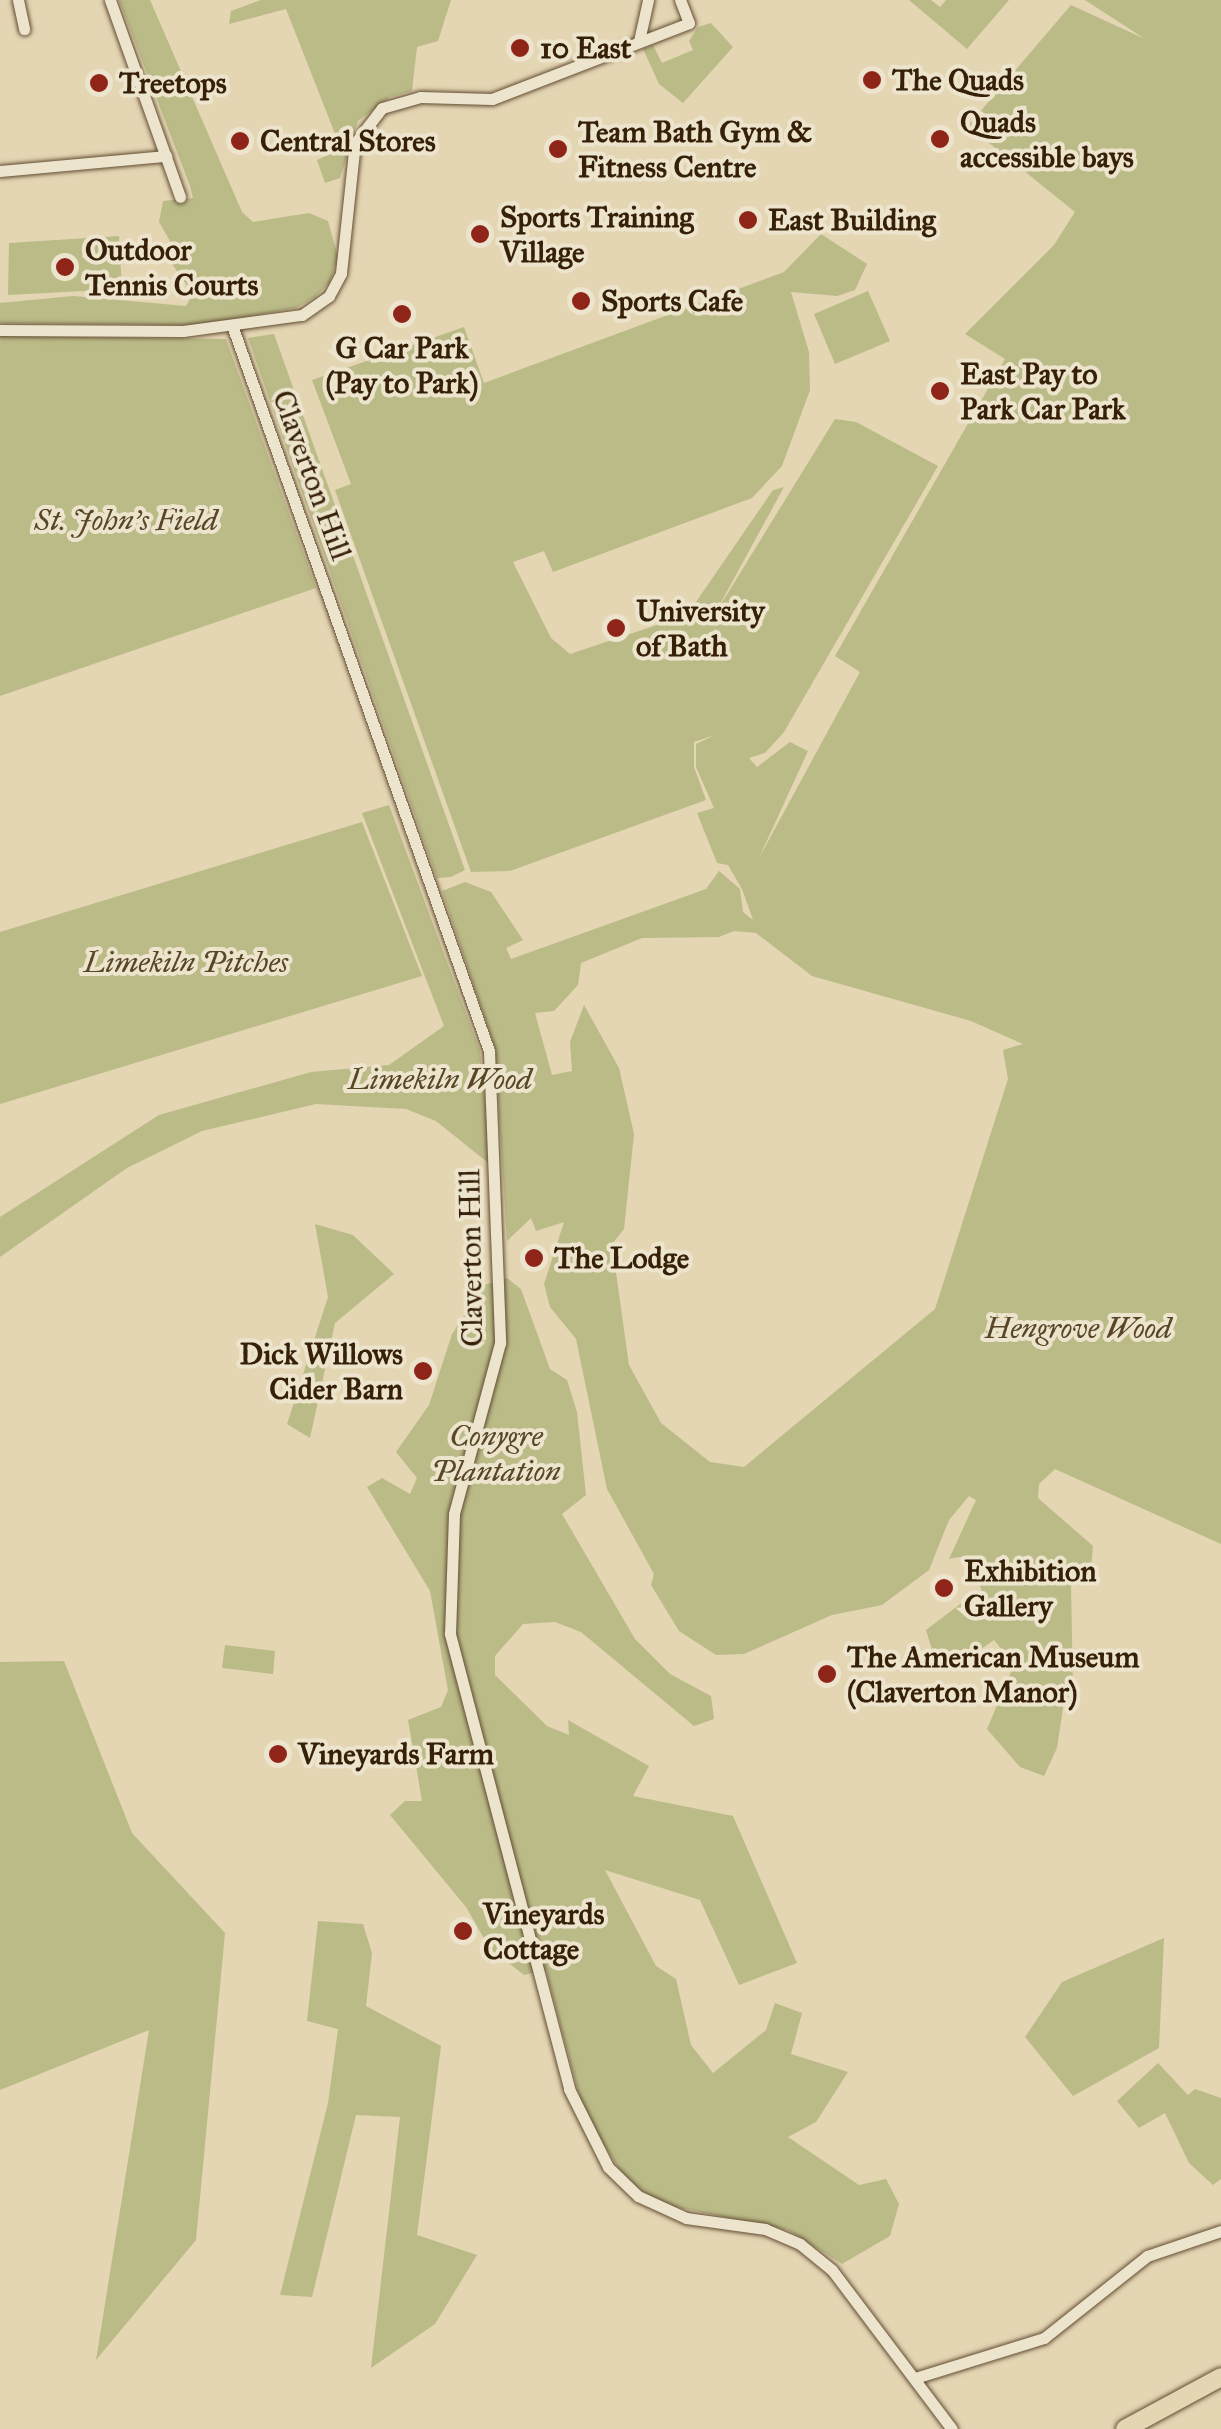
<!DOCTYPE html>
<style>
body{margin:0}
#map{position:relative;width:1221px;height:2429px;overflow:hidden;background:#e4d5b3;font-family:"IM FELL Great Primer",serif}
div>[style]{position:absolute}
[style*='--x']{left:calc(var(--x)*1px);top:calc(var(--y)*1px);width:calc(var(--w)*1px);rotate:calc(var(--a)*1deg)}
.green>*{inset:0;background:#bb8}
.roads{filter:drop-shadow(0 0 2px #624d32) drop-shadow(0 0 2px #624d32)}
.minor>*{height:11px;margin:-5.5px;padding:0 5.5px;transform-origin:5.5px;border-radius:5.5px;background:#ede4ce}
.trunk>*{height:18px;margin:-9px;padding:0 9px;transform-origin:9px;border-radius:9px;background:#e4d5b3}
.dots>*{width:28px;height:28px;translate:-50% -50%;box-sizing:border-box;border:5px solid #ede4ce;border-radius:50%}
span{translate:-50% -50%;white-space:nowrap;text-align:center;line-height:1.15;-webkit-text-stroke:8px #ede4ce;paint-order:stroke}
.poi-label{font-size:30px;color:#362007;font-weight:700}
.left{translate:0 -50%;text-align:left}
.right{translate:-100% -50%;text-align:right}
.street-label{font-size:30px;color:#362007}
.park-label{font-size:30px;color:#574727;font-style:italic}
</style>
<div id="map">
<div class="green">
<i style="clip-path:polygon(119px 0,150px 0,242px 212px,253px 222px,309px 213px,328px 221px,338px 257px,330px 282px,315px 297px,296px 308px,199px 325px,0 323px,0 303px,73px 296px,186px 306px,193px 294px,172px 264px,170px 241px,159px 222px,163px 201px,193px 198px,190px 186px)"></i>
<i style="clip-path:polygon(261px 0,451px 0,438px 41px,417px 47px,412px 91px,390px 97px,358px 121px,340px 178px,325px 183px,317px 160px,341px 149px,286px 9px,229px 24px,231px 11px)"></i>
<i style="clip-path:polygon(909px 0,931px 0,940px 7px,946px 0,1009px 0,967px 49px)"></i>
<i style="clip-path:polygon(evenodd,1085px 0,1221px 0,1221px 1544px,1055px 1469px,1039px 1484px,1038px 1498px,1093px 1546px,1091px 1570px,1071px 1582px,1073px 1693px,1064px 1701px,1057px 1748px,1044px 1776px,1020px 1767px,987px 1729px,1014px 1665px,994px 1640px,956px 1667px,936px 1663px,926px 1630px,972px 1595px,984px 1597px,975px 1573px,959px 1557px,949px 1559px,976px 1500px,969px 1496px,949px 1520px,929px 1570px,882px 1605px,832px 1615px,744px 1654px,716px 1655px,679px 1631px,651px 1585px,654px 1574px,607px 1489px,576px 1339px,550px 1307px,544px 1284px,564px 1222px,536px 1231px,531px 1218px,507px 1241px,495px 1048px,442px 891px,465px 882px,491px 892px,523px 940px,506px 948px,511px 959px,706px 889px,719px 871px,740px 889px,743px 912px,753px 920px,742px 889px,728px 865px,717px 863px,697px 813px,714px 808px,696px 767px,696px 744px,715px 735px,694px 742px,694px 767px,706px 800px,510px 871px,471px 872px,335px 490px,351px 484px,312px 380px,464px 327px,484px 383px,784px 272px,821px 234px,867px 264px,855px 290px,837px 296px,791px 292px,809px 352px,810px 390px,782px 466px,752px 498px,553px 572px,544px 551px,513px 562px,551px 638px,570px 654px,687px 615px,773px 490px,784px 487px,713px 617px,835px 419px,856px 422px,938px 466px,784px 732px,765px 753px,749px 758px,757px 767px,790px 742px,808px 751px,759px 858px,860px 672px,835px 656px,1005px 359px,965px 334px,1054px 245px,1075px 212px,968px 126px,1071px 5px,1145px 39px,1085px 0,734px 931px,756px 933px,812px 976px,971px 1021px,1023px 1044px,1003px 1050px,1008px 1079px,935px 1309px,744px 1467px,710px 1462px,661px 1423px,629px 1365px,612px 1244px,624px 1229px,634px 1134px,619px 1068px,584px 1005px,570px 1042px,572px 1071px,552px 1075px,535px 1013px,554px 1011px,578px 985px,581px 963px,642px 938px,719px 937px,734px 931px)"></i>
<i style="clip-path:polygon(711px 23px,733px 47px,683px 103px,659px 84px,643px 49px,653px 45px,662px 63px,693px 50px,689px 41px,698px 27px)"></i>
<i style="clip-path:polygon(119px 236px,122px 289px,8px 295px,9px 243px)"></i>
<i style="clip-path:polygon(868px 291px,890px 341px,835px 364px,814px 314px)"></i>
<i style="clip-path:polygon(274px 334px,465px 870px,451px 877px,437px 878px,248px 338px)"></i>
<i style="clip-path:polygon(0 336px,226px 339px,316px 588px,0 696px)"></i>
<i style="clip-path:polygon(389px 805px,480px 1051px,492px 1166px,436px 1121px,406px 1109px,316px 1104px,202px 1131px,127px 1168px,0 1257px,0 1217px,159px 1115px,311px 1072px,389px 1065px,444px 1026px,362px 813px)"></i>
<i style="clip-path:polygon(362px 822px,422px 976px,0 1104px,0 932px)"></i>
<i style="clip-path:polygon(315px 1224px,353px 1235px,394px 1274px,335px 1323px,310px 1438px,287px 1424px,328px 1297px)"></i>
<i style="clip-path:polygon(507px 1278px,521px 1289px,550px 1369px,567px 1380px,577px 1412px,586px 1495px,562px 1514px,635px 1639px,670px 1674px,711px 1696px,714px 1719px,694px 1726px,581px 1632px,555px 1622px,523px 1624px,495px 1656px,495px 1675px,547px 1726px,569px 1735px,568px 1720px,649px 1766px,633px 1796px,733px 1816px,797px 1963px,739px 1985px,700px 1900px,605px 1870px,656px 1966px,676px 1979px,691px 2045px,713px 2073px,766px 2030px,775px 2003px,802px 2013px,791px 2054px,848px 2072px,816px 2122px,788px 2137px,859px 2185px,886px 2179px,899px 2204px,890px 2236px,842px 2264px,788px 2230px,661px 2204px,625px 2178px,584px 2113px,546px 1970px,524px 1975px,490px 1949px,466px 1907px,390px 1815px,405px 1801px,422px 1801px,408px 1720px,441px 1707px,448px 1690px,430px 1591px,367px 1487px,382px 1478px,410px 1494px,417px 1478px,396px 1452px,429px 1405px,452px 1334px,484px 1285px)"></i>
<i style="clip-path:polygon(225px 1645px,275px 1651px,273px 1674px,222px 1668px)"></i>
<i style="clip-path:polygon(64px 1661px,132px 1833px,225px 1933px,196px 2240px,96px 2360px,149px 2030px,0 2090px,0 1662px)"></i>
<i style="clip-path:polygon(318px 1921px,363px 1924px,372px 1953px,366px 2006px,441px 2046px,417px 2235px,477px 2255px,435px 2324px,371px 2368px,400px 2117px,356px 2115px,312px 2297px,280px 2295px,328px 2103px,338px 2029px,307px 2021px)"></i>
<i style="clip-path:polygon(1164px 1938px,1159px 2048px,1073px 2096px,1025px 2037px,1062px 1982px)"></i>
<i style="clip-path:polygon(1158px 2063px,1188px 2095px,1195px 2089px,1221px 2098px,1221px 2179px,1213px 2185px,1189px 2163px,1165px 2113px,1139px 2128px,1117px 2101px)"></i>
</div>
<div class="roads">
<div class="minor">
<i style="--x:18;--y:0;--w:30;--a:78"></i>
<i style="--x:110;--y:0;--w:209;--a:70.4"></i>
<i style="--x:639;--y:41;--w:42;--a:-77.6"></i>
<i style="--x:0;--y:171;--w:167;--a:-5.2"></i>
<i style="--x:233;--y:328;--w:767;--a:70.5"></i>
<i style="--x:489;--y:1051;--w:292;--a:87.8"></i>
<i style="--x:500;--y:1343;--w:177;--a:105.1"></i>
<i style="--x:454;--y:1514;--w:120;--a:91.9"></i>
<i style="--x:450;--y:1634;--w:470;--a:75.3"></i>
<i style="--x:569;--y:2089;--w:87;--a:63.4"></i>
<i style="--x:608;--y:2167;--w:42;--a:44"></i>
<i style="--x:638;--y:2196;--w:53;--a:24.6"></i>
<i style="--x:686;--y:2218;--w:80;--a:7.9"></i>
<i style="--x:765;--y:2229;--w:38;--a:23"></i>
<i style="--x:800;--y:2244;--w:41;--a:39.1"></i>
<i style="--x:832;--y:2270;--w:199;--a:53"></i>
<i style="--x:0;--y:330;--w:183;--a:0.3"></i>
<i style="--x:183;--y:331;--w:120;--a:-7.7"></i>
<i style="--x:302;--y:315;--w:33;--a:-35"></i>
<i style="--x:329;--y:296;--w:26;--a:-62"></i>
<i style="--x:341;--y:273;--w:131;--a:-83.9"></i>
<i style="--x:355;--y:143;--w:44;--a:-52.4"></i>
<i style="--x:382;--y:108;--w:40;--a:-16"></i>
<i style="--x:420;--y:97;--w:72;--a:1.6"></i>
<i style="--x:492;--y:99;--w:211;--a:-21.1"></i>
<i style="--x:689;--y:23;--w:25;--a:-111"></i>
<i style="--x:915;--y:2378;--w:135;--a:-17.2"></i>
<i style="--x:1044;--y:2338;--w:132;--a:-38.5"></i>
<i style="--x:1147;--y:2256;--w:78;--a:-18.7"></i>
</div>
<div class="trunk">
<i style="--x:1125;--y:2429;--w:109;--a:-28.4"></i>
</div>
</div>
<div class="dots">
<i style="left:520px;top:48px;background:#8f2418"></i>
<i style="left:872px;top:80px;background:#8f2418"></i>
<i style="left:99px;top:83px;background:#8f2418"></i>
<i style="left:940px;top:139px;background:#8f2418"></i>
<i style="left:240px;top:141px;background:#8f2418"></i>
<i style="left:558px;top:149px;background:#8f2418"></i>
<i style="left:748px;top:220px;background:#8f2418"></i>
<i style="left:480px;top:234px;background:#8f2418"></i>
<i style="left:65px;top:267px;background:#8f2418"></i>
<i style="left:581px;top:301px;background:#8f2418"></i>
<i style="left:402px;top:314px;background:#8f2418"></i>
<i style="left:940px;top:391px;background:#8f2418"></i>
<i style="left:616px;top:628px;background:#8f2418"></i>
<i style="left:534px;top:1258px;background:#8f2418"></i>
<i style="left:423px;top:1371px;background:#8f2418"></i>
<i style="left:944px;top:1588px;background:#8f2418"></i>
<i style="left:827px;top:1674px;background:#8f2418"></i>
<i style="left:278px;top:1754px;background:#8f2418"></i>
<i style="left:463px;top:1931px;background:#8f2418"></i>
</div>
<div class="poi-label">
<span class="left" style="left:540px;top:48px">10 East</span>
<span class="left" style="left:892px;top:80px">The Quads</span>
<span class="left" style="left:119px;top:83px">Treetops</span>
<span class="left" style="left:960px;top:139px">Quads<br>accessible bays</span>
<span class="left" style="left:578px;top:149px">Team Bath Gym &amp;<br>Fitness Centre</span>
<span class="left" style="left:260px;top:141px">Central Stores</span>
<span class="left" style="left:500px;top:234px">Sports Training<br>Village</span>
<span class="left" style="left:768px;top:220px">East Building</span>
<span class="left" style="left:85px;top:267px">Outdoor<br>Tennis Courts</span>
<span class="left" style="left:601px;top:301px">Sports Cafe</span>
<span style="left:402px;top:365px">G Car Park<br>(Pay to Park)</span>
<span class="left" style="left:960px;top:391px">East Pay to<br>Park Car Park</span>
<span class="left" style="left:636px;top:628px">University<br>of Bath</span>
<span class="left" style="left:554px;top:1258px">The Lodge</span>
<span class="right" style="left:403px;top:1371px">Dick Willows<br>Cider Barn</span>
<span class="left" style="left:964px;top:1588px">Exhibition<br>Gallery</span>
<span class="left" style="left:847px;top:1674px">The American Museum<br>(Claverton Manor)</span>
<span class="left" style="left:298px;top:1754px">Vineyards Farm</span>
<span class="left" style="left:483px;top:1931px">Vineyards<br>Cottage</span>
</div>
<div class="street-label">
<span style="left:312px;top:475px;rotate:70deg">Claverton Hill</span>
<span style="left:471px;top:1258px;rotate:-91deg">Claverton Hill</span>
</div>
<div class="park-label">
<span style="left:126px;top:520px">St. John's Field</span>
<span style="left:186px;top:962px">Limekiln Pitches</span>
<span style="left:440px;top:1079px">Limekiln Wood</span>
<span style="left:1078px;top:1328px">Hengrove Wood</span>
<span style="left:496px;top:1453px">Conygre<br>Plantation</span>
</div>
</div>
